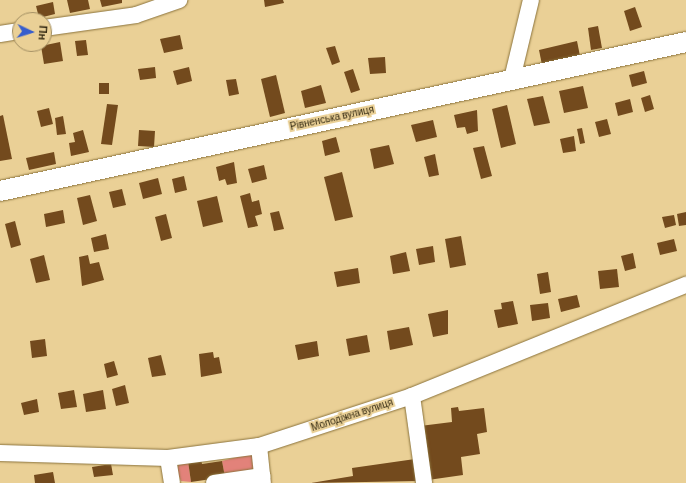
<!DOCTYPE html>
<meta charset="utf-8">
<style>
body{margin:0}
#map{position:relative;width:686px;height:483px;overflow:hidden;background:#ead096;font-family:Barlow,sans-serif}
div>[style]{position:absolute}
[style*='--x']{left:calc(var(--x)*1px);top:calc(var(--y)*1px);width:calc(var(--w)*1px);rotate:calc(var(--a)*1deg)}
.green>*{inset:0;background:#e2827a}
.building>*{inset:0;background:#734a1d}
.roads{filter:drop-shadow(0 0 1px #8b733c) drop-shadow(0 0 1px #8b733c)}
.minor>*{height:16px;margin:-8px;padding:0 8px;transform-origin:8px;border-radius:8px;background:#fff}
.major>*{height:20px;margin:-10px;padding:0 10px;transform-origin:10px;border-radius:10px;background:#fff}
span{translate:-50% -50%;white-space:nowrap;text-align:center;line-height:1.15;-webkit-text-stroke:4px #ead096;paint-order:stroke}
.street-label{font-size:10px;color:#322811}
.north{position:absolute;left:12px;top:12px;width:40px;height:40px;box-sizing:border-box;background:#ead096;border:1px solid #a08d61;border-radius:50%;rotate:94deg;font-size:11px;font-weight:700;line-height:16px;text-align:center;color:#322811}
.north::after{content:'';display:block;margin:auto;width:14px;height:18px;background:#365dcd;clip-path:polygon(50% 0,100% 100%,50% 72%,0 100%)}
</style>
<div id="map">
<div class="green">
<i style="clip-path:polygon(253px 453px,256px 471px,225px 477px,222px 461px)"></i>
<i style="clip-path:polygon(188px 461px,191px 482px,181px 481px,176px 470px,179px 464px)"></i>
</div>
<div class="building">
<i style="clip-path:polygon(67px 0,88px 0,90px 9px,70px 13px)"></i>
<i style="clip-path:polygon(100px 0,122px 0,122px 3px,102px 7px)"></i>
<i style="clip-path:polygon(264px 0,283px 0,284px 3px,265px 7px)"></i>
<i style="clip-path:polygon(53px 2px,55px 14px,39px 18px,36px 6px)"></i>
<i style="clip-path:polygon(635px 7px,642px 27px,630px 31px,624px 11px)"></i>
<i style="clip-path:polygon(598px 26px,602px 48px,591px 50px,588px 28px)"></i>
<i style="clip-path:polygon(180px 35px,183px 49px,164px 53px,160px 39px)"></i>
<i style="clip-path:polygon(86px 40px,88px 55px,77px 56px,75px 41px)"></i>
<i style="clip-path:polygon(577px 41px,580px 56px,542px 65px,539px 50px)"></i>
<i style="clip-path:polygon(60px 42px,63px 61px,44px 64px,41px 46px)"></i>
<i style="clip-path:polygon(335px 46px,340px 62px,332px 65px,326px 48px)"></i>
<i style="clip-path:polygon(385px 57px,386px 73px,370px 74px,368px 58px)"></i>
<i style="clip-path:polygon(155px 67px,156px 78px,140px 80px,138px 69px)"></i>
<i style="clip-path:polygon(189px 67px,192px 81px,177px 85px,173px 71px)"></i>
<i style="clip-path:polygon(353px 69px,360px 90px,351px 93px,344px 72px)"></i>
<i style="clip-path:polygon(644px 71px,647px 83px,632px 87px,629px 75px)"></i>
<i style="clip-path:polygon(276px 75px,285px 113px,270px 117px,261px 79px)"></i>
<i style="clip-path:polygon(236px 79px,239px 94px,229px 96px,226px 80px)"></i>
<i style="clip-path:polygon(99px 83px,109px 83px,109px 94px,99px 94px)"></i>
<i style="clip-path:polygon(321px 85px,326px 103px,305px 108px,301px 91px)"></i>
<i style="clip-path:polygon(583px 86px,588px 108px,564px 113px,559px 91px)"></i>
<i style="clip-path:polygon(650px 95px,654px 109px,645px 112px,641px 98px)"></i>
<i style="clip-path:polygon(543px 96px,550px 123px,534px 126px,527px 99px)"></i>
<i style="clip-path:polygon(630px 99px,633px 112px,618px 116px,615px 103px)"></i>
<i style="clip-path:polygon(107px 104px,118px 105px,112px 145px,101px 144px)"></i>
<i style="clip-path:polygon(507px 105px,516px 144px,501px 148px,492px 109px)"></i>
<i style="clip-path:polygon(49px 108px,53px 124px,41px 127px,37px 111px)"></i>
<i style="clip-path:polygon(477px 110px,478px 131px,467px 134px,465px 127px,457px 128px,454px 115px)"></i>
<i style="clip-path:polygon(3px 115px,12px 159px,0 161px,0 116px)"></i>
<i style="clip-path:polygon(63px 116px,66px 134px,57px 135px,55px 118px)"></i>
<i style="clip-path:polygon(607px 119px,611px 134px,599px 137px,595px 122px)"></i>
<i style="clip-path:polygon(433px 120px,437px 137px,416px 142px,411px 125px)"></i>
<i style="clip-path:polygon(582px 128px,585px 143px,580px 144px,577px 129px)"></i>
<i style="clip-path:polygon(83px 130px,89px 152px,71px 156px,69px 143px,75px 142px,73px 133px)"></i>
<i style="clip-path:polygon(139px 130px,155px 131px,154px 147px,138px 146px)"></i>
<i style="clip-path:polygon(574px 136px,576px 151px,563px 153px,560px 139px)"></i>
<i style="clip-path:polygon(336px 137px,340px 152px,325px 156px,322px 141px)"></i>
<i style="clip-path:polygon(389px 145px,394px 164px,374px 169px,370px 149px)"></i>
<i style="clip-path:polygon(484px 146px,492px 176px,481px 179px,473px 148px)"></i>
<i style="clip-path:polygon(54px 152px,56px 164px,29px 170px,26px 158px)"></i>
<i style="clip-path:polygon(435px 154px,439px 175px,429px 177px,424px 157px)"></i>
<i style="clip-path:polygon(234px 162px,237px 183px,227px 185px,225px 179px,219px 181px,216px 167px)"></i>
<i style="clip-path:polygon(264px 165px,267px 179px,252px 183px,248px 169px)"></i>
<i style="clip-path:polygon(342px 172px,353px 217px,335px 221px,324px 177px)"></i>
<i style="clip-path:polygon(184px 176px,187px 190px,175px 193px,172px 179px)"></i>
<i style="clip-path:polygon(158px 178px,162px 194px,143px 199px,139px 183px)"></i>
<i style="clip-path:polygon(122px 189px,126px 205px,113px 208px,109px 192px)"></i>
<i style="clip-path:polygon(250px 193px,252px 202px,259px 200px,262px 214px,255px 216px,258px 226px,248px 228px,240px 196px)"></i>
<i style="clip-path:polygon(90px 195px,97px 221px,83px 225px,77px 198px)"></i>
<i style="clip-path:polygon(217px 196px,223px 222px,203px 227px,197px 201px)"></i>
<i style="clip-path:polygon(63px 210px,65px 223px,46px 227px,44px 214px)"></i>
<i style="clip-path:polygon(279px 211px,284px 229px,274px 231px,270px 213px)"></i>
<i style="clip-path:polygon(686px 212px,686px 225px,679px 226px,677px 214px)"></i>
<i style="clip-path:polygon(166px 214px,172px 238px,161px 241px,155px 217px)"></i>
<i style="clip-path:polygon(674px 215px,676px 225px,665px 228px,662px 217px)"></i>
<i style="clip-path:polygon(15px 221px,21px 245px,11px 248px,5px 224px)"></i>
<i style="clip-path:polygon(106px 234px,109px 249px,94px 252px,91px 238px)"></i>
<i style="clip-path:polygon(461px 236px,466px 265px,450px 268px,445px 239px)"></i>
<i style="clip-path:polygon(674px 239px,677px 251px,660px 255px,657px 243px)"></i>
<i style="clip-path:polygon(433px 246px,435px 262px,419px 265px,416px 249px)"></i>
<i style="clip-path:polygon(406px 252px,410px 271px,393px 274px,390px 256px)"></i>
<i style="clip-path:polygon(633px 253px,636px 268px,625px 271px,621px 256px)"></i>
<i style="clip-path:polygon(44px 255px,50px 280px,36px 283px,30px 259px)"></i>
<i style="clip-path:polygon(88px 255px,90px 264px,99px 262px,104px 280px,82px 286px,79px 257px)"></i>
<i style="clip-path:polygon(358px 268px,360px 283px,337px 287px,334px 272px)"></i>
<i style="clip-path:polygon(617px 269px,619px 287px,600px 289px,598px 271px)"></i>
<i style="clip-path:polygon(548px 272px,551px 292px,540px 294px,537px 274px)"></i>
<i style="clip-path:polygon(577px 295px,580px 307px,561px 312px,558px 299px)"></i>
<i style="clip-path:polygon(513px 301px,518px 324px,498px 328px,494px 310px,502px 309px,501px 303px)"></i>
<i style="clip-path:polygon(548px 303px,550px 318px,532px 321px,530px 305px)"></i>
<i style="clip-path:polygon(448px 310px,448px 334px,433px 337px,428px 314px)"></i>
<i style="clip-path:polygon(409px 327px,413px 345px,390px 350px,387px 331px)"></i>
<i style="clip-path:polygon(367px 335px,370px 352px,349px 356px,346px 339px)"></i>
<i style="clip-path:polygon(45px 339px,47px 356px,32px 358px,30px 341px)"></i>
<i style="clip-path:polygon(317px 341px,319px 356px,298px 360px,295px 345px)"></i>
<i style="clip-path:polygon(213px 352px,214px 358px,219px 357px,222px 373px,201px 377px,199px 354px)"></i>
<i style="clip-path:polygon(161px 355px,166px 375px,152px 377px,148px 358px)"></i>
<i style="clip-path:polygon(114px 361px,118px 375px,107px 378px,104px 364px)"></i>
<i style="clip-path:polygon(125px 385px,129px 403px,116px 406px,112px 389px)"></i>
<i style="clip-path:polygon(74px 390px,77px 407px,61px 409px,58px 393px)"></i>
<i style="clip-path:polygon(103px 390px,106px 409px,86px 412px,83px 394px)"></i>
<i style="clip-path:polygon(37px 399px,39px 412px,24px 415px,21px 403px)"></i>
<i style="clip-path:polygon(458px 407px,459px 411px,484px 408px,487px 432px,477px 434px,480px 454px,461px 457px,463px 475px,428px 480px,420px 426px,452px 422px,451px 408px)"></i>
<i style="clip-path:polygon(201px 459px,202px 464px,222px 461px,225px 477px,191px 482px,188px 461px)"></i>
<i style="clip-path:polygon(415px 459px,419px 481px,311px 483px,353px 476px,352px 468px)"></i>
<i style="clip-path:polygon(111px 464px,113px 475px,94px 477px,92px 467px)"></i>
<i style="clip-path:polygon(53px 472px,55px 483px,35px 483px,34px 475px)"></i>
</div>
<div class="roads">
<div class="minor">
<i style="--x:44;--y:28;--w:93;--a:-8"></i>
<i style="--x:136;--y:15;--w:46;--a:-19.2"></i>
<i style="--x:0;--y:34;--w:20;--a:-9"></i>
<i style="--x:512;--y:79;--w:81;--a:-76.5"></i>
<i style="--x:412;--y:396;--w:88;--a:82.1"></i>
<i style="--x:259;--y:446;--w:37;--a:84"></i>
<i style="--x:0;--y:453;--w:168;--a:1.7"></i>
<i style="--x:168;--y:458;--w:92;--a:-7.5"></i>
<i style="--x:259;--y:446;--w:161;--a:-18.1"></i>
<i style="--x:412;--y:396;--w:296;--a:-22.1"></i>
<i style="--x:168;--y:458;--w:25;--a:81"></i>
<i style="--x:214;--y:483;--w:49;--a:-8.3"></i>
</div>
<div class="major">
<i style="--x:0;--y:191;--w:702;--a:-12.25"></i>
</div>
</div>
<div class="street-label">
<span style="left:332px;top:118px;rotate:-12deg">Рівненська вулиця</span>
<span style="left:352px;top:415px;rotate:-18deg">Молодіжна вулиця</span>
</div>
<div class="north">Пн</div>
</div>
